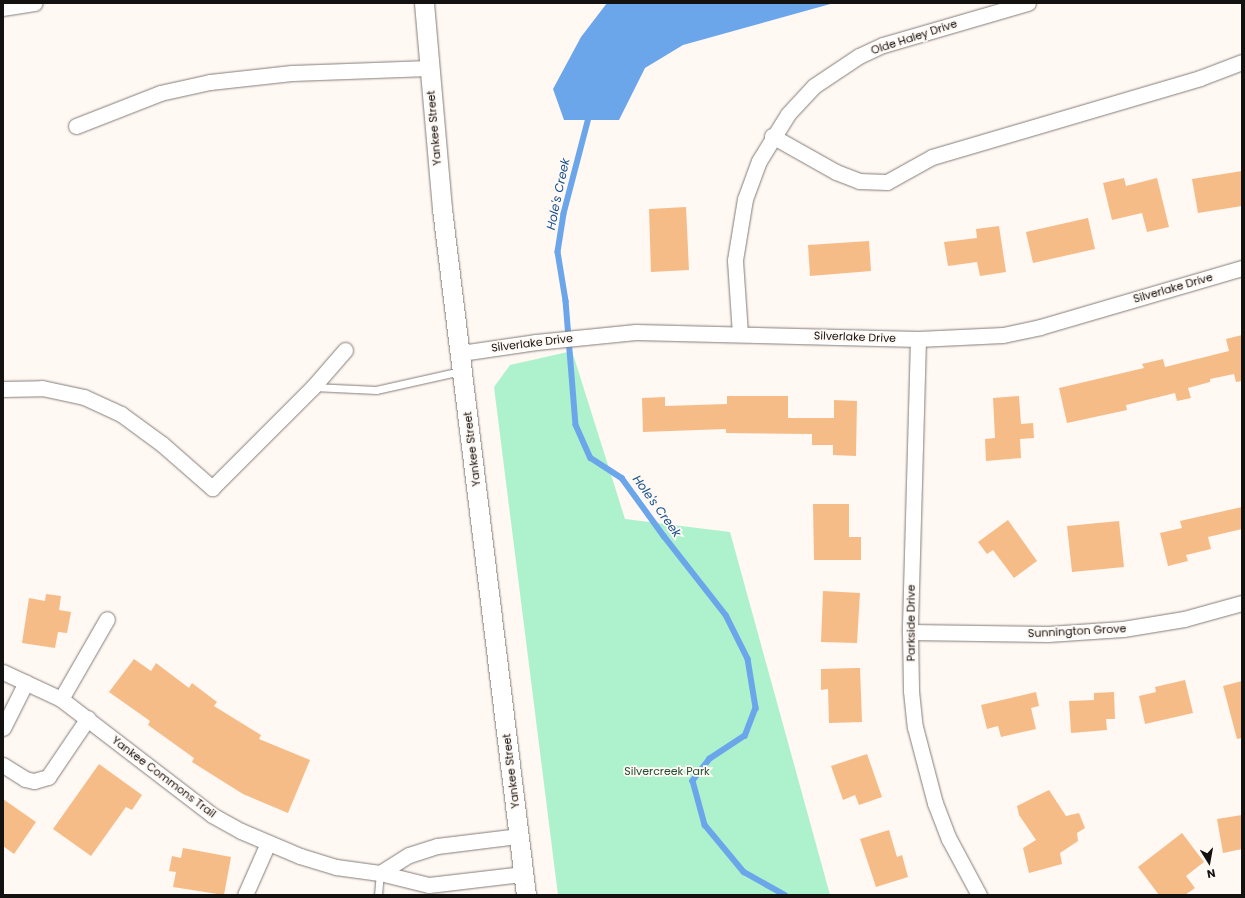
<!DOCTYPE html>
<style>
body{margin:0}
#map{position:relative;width:1245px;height:898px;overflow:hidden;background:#fff8f3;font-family:Poppins,sans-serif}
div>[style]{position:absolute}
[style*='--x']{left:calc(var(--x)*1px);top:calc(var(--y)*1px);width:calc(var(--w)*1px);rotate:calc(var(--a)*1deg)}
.green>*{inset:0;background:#adf2cd}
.water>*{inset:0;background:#6ba6eb}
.stream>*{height:5.5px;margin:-2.75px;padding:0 2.75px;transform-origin:2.75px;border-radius:2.75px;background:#6ba6eb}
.building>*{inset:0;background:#f6bc88}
.roads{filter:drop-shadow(0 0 1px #837d79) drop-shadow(0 0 1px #837d79)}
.service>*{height:7px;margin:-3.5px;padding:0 3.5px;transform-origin:3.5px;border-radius:3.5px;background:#fff}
.minor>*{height:15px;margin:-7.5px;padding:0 7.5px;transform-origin:7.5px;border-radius:7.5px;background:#fff}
.tertiary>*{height:19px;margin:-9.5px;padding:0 9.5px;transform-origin:9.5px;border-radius:9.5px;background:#fff}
span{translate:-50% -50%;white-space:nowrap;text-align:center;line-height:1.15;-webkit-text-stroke:3.5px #fff8f3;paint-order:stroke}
.street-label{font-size:11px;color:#141211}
.park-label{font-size:11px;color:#234e39}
.water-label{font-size:12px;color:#12508e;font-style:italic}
.frame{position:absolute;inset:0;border:4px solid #141211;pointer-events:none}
.north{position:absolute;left:1189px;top:842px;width:40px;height:40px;-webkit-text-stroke:3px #fff8f3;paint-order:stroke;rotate:169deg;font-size:11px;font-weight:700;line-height:16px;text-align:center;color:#141211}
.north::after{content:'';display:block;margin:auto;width:14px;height:18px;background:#141211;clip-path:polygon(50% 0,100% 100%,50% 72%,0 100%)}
</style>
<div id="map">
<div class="green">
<i style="clip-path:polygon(572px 351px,625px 519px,730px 532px,830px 895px,558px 895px,494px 387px,510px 365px)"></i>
</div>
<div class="water">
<i style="clip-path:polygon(607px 3px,834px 3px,683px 45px,645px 68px,619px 120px,564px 120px,553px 89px,581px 37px)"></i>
</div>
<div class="stream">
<i style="--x:590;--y:114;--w:103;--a:104.6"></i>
<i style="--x:564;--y:214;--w:38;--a:99"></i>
<i style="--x:558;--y:252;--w:50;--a:80.7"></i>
<i style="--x:566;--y:301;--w:124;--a:85.4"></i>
<i style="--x:576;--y:425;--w:36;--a:66"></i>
<i style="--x:591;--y:458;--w:37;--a:33"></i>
<i style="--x:622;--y:478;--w:72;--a:54.1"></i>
<i style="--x:664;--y:536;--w:100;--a:51.9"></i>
<i style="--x:726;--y:615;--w:49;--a:63.4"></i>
<i style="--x:748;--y:659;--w:50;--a:80.7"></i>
<i style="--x:756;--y:708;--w:30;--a:111"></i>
<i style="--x:745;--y:736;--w:42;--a:146.7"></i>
<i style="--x:710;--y:759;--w:28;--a:128"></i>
<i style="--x:693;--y:781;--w:46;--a:74.7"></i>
<i style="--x:705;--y:825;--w:61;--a:50.3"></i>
<i style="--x:744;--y:872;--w:47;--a:29.3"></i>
</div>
<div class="building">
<i style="clip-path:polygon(1242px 171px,1242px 206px,1198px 213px,1192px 179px)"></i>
<i style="clip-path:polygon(1124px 178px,1126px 186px,1157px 178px,1169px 227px,1147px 232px,1142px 213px,1112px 220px,1103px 183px)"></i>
<i style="clip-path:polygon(686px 207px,689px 270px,651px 272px,649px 209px)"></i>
<i style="clip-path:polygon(1088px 218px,1095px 249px,1033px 263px,1026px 232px)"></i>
<i style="clip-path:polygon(999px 226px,1006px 272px,980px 276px,977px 262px,948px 266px,944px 242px,977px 238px,976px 229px)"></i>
<i style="clip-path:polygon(869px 241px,871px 271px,810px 276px,808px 245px)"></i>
<i style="clip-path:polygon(1242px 335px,1242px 381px,1236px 382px,1234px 374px,1210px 379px,1210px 382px,1188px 388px,1191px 398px,1177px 401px,1175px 393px,1126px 405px,1127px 410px,1067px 423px,1059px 388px,1144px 368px,1142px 364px,1163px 359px,1165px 367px,1229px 351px,1226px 339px)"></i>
<i style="clip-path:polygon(727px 396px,788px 396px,788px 418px,834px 418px,834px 400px,857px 401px,856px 456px,833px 455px,833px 445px,812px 445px,812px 434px,726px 433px,726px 429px,643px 432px,642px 398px,665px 397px,665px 406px,727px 404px)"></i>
<i style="clip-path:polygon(1019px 396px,1021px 424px,1033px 423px,1034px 438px,1020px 439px,1021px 458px,986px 461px,985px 439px,995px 438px,993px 398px)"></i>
<i style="clip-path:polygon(813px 504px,849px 504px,849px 537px,861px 537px,861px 560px,814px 560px)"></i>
<i style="clip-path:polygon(1242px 507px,1242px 529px,1208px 537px,1211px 549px,1186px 555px,1188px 561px,1168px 566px,1160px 533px,1182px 528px,1180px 521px)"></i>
<i style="clip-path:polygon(1008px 520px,1037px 561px,1014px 578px,993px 550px,987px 554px,978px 542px)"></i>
<i style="clip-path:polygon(1119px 521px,1124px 567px,1072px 572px,1067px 526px)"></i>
<i style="clip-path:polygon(823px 591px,860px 593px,857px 643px,821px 642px)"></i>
<i style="clip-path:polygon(46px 594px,61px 596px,59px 610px,71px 612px,67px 633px,58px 632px,55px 648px,22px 643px,29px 598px,45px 601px)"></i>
<i style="clip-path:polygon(134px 659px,151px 671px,156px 663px,189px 688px,192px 683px,217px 702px,214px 706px,261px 735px,259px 739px,310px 760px,288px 813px,243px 794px,192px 762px,194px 758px,148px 725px,150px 721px,109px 692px)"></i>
<i style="clip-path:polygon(856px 668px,860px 668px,862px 722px,829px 723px,828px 689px,821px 690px,821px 669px)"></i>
<i style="clip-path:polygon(1185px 680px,1193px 713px,1145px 724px,1139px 696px,1156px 692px,1155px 687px)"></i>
<i style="clip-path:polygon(1242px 681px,1242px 738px,1237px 739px,1223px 686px)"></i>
<i style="clip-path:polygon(1036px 692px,1039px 706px,1031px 708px,1036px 729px,1001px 737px,998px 726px,987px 729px,981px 705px)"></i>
<i style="clip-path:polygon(1114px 692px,1115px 719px,1106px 719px,1107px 730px,1071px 733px,1069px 701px,1094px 700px,1094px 693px)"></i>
<i style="clip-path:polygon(867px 754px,882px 797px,859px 805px,855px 795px,843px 800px,831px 766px)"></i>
<i style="clip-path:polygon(99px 764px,142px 795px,132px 810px,126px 807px,91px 856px,53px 829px)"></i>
<i style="clip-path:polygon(1049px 790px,1066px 816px,1079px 813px,1085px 828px,1077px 833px,1078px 841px,1060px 853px,1062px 864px,1029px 873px,1023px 848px,1036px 840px,1019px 815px,1017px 806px)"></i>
<i style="clip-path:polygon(3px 799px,36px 822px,14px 854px,3px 846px)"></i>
<i style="clip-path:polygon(1242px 815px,1242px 849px,1223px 853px,1217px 819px)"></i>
<i style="clip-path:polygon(889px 830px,897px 857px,902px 855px,908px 877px,876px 887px,860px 839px)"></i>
<i style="clip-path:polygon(1182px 833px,1204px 862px,1186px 876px,1195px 888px,1185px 895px,1159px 895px,1138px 867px)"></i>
<i style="clip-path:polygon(183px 848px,231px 857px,224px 895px,173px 887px,176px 872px,169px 871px,172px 856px,181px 858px)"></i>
</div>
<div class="roads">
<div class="service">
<i style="--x:313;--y:387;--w:63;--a:2.7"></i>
<i style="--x:376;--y:390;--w:87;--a:-12.6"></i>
<i style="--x:378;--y:895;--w:22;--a:-85"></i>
</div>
<div class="minor">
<i style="--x:3;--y:8;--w:32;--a:-9"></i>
<i style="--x:76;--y:126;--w:90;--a:-21.4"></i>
<i style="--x:160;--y:93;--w:51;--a:-12.4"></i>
<i style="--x:210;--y:82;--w:82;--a:-6.3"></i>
<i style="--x:292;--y:73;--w:137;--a:-2.1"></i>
<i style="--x:772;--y:136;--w:73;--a:29.4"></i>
<i style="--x:836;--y:172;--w:25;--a:21"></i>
<i style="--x:859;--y:181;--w:28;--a:2"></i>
<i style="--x:887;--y:182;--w:51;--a:-29.1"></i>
<i style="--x:932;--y:157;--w:279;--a:-16.4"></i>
<i style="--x:1200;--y:78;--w:45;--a:-20.9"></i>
<i style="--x:740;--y:334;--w:74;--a:-93.9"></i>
<i style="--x:735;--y:260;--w:62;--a:-80.7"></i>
<i style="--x:745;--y:199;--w:40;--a:-69.8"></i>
<i style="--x:759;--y:161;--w:55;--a:-58.3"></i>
<i style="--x:788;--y:114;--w:38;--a:-47"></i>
<i style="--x:814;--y:86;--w:54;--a:-33.7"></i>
<i style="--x:859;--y:56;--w:26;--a:-25"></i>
<i style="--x:883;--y:45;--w:151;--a:-16.2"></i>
<i style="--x:918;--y:339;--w:293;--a:91.6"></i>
<i style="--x:910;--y:632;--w:59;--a:89"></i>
<i style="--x:911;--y:691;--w:36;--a:84"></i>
<i style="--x:915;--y:727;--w:79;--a:75.3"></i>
<i style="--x:935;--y:803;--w:39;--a:69"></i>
<i style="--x:949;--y:839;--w:64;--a:61.8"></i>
<i style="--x:461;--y:353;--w:76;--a:-8.3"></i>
<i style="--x:536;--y:342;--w:100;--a:-5.7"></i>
<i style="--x:636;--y:332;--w:282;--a:1.4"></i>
<i style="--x:918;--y:339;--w:85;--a:-2.7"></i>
<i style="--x:1003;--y:335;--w:38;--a:-12"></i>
<i style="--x:1040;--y:327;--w:210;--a:-16.3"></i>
<i style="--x:3;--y:389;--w:39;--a:-1"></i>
<i style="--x:42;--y:388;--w:43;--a:12.1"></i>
<i style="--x:84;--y:397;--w:41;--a:24.7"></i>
<i style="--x:121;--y:414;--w:51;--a:36.2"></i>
<i style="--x:162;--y:444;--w:67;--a:41.3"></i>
<i style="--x:212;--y:488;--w:143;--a:-45"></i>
<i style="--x:313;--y:387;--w:49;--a:-49.1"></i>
<i style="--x:910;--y:632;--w:138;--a:0.8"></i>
<i style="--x:1048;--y:634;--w:75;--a:-3.8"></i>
<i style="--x:1123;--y:629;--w:62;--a:-9.3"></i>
<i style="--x:1184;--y:619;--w:60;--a:-15.4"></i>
<i style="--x:3;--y:672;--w:64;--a:25"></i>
<i style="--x:61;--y:699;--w:190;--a:37.5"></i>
<i style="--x:212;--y:815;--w:33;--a:29"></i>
<i style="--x:241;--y:831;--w:64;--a:23"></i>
<i style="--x:300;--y:856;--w:38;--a:17"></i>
<i style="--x:336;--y:867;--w:44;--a:7.8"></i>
<i style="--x:380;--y:873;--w:50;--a:13.8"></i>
<i style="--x:429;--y:885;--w:95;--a:-6.7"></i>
<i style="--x:61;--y:699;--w:92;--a:-60.1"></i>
<i style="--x:3;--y:728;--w:51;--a:-63.4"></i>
<i style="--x:3;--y:765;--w:26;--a:32"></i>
<i style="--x:25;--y:779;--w:9;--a:13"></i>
<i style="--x:34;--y:781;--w:15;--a:-16"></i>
<i style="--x:48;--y:777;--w:71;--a:-55.9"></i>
<i style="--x:380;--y:873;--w:34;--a:-32"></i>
<i style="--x:409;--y:855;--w:29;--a:-18"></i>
<i style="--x:437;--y:846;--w:83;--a:-7"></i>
<i style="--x:245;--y:895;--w:57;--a:-66.1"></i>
</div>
<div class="tertiary">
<i style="--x:424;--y:3;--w:207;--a:85"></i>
<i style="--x:442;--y:209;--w:691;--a:83.02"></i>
</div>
</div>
<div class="street-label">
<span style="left:914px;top:37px;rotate:-18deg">Olde Haley Drive</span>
<span style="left:434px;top:128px;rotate:-95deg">Yankee Street</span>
<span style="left:1173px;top:288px;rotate:-16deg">Silverlake Drive</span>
<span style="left:855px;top:337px;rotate:2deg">Silverlake Drive</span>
<span style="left:532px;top:343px;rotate:-7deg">Silverlake Drive</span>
<span style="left:472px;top:449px;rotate:-97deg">Yankee Street</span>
<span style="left:911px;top:623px;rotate:-90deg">Parkside Drive</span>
<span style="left:1077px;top:631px;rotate:-3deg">Sunnington Grove</span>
<span style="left:511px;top:771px;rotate:-97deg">Yankee Street</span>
<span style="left:164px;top:777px;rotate:37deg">Yankee Commons Trail</span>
</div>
<div class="park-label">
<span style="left:667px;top:771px">Silvercreek Park</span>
</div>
<div class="water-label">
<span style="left:558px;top:194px;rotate:-78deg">Hole's Creek</span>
<span style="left:657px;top:506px;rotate:54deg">Hole's Creek</span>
</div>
<div class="frame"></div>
<div class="north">N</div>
</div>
